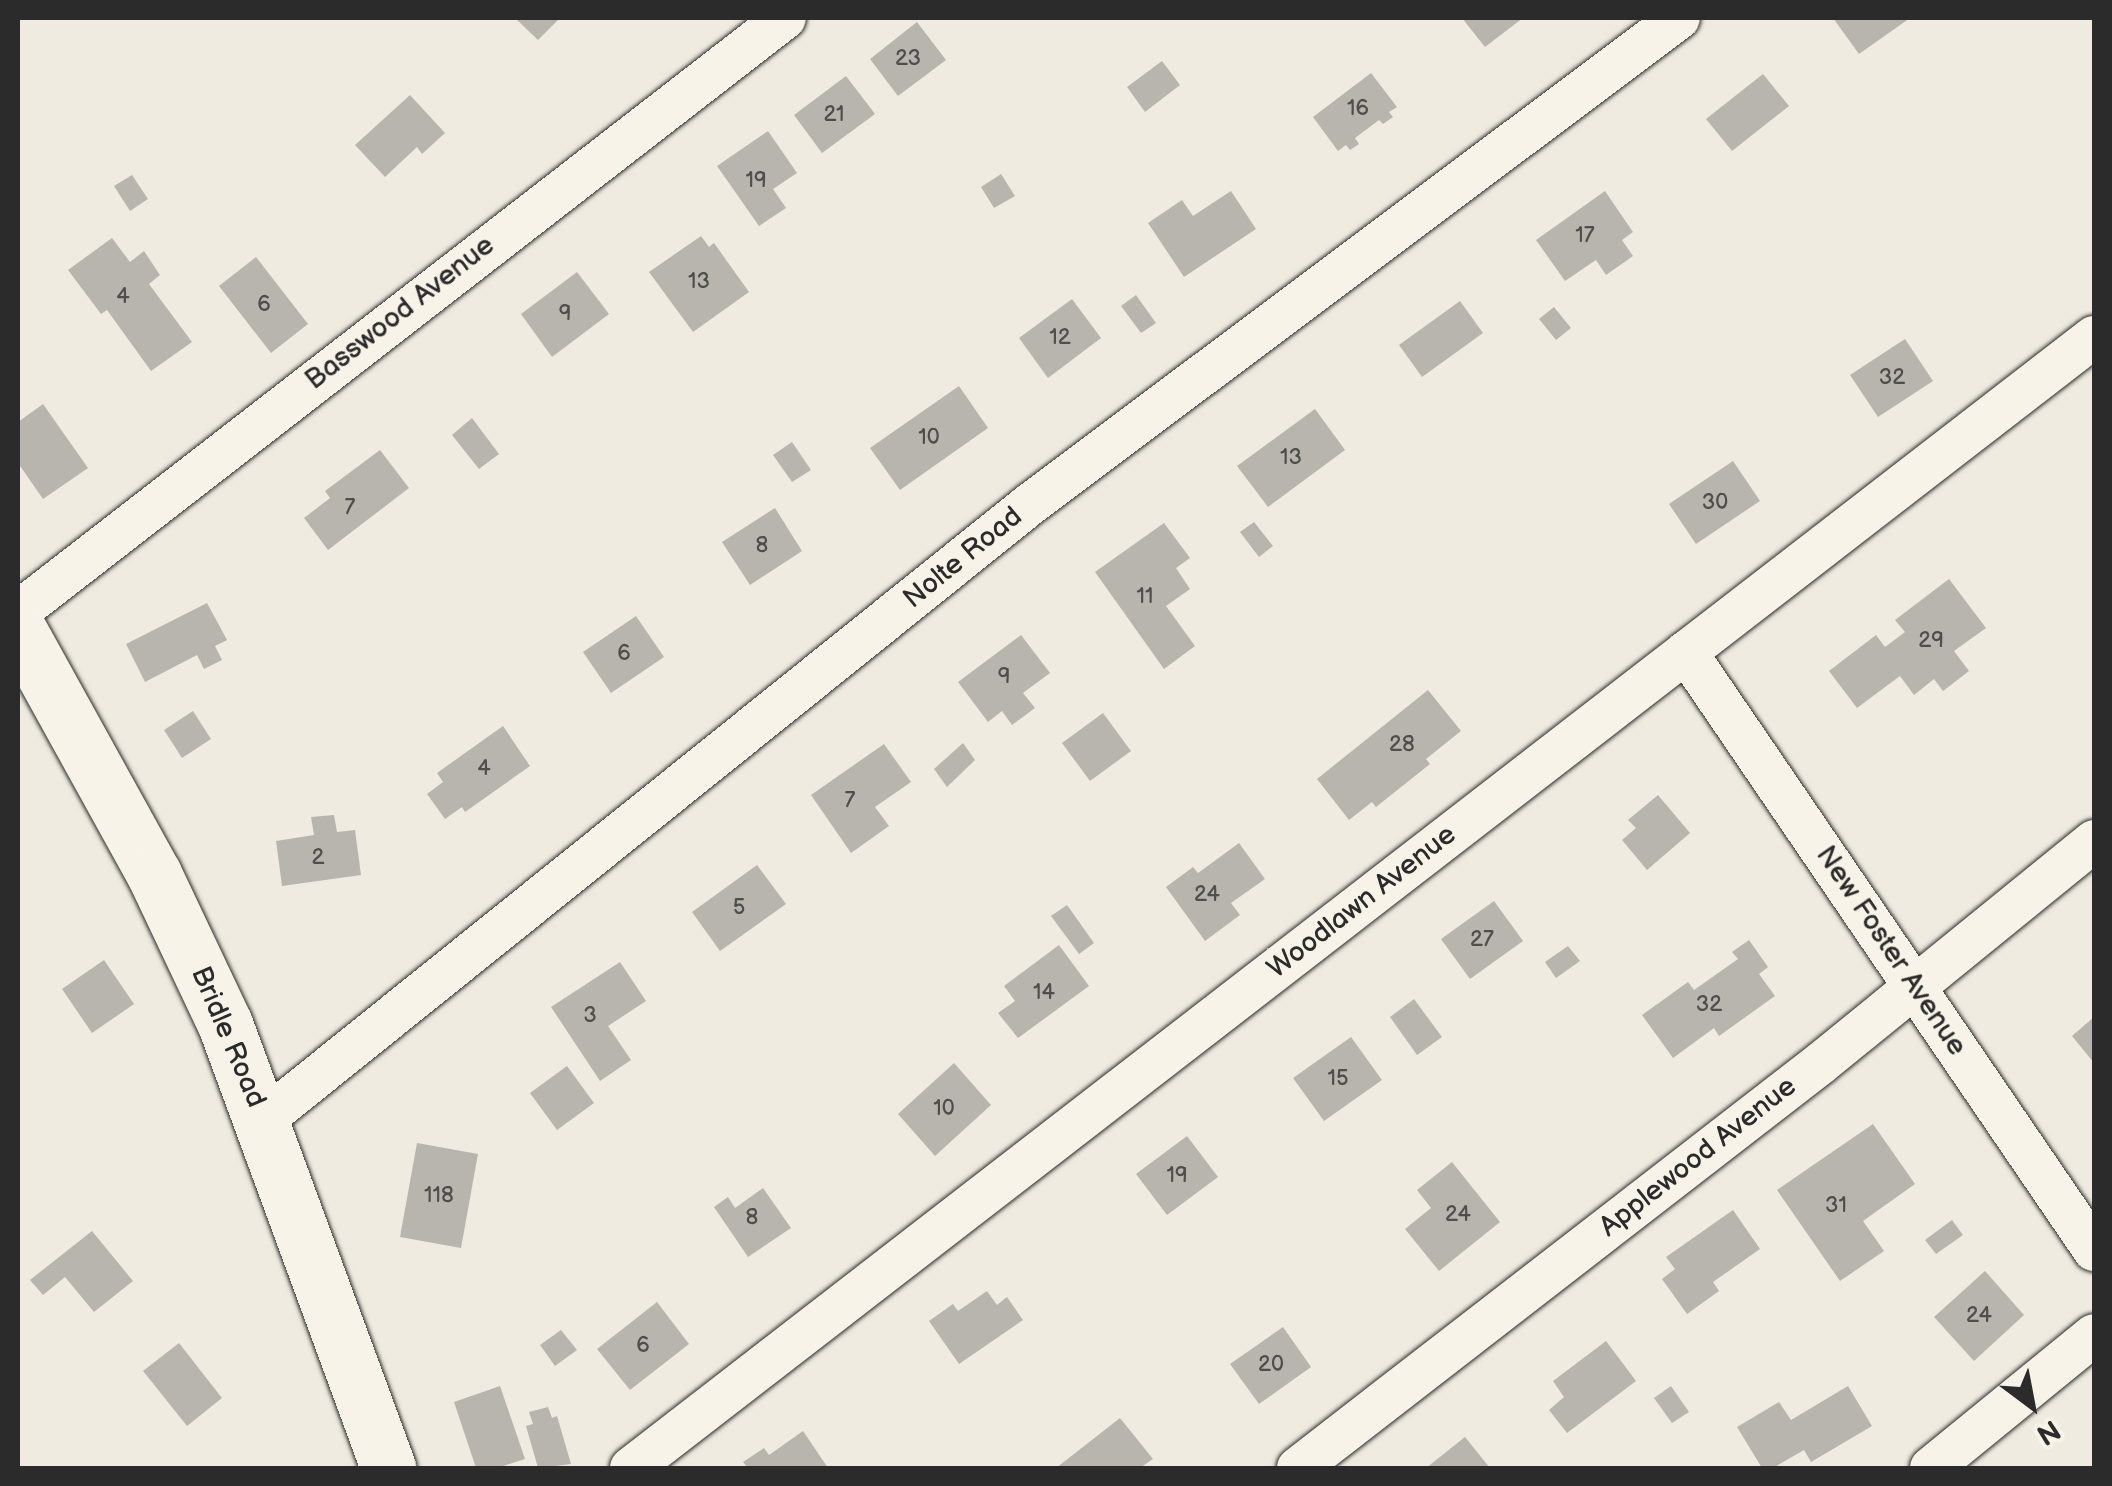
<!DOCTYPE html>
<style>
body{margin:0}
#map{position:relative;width:2112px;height:1486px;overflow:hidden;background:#efebe0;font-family:"Balsamiq Sans",sans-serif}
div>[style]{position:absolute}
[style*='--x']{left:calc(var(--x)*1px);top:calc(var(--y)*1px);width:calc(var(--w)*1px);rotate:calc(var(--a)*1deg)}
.building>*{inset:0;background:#b8b5ae}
.roads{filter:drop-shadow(0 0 2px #2b2b2b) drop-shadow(0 0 2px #2b2b2b)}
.street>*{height:42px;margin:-21px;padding:0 21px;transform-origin:21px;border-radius:21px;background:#f7f3e8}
.secondary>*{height:55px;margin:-27.5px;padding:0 27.5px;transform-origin:27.5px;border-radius:27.5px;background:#f7f3e8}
span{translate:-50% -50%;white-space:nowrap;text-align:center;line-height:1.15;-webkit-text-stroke:9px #f7f3e8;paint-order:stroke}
.number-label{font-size:22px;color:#4e4e4c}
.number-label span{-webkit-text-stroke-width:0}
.street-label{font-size:28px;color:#2b2b2b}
.frame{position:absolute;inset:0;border:20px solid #2b2b2b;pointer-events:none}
.north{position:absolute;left:1982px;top:1356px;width:100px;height:100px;-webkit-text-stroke:8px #f7f3e8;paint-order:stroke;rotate:148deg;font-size:28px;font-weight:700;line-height:40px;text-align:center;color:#2b2b2b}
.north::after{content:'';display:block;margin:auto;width:35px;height:45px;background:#2b2b2b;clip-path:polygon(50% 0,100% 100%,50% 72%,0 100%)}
</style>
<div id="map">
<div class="building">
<i style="clip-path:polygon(515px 18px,560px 18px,538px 40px)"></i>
<i style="clip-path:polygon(1462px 18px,1523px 18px,1485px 47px)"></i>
<i style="clip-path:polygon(1833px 18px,1910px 18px,1859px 54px)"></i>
<i style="clip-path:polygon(917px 22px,946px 60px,898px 96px,870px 59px)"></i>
<i style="clip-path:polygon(1162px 61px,1180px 85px,1145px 112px,1127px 87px)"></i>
<i style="clip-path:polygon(1371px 73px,1397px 107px,1389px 112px,1393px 117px,1383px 124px,1379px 120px,1355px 138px,1359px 144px,1350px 150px,1346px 145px,1338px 151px,1313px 117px)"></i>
<i style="clip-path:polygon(1763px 74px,1789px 106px,1732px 151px,1706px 119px)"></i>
<i style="clip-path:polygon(846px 76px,875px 114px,822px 153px,794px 115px)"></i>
<i style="clip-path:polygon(410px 95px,445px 133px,422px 154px,417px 147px,385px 177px,355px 145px)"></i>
<i style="clip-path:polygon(768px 131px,797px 173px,773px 189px,786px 208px,759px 226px,717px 166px)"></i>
<i style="clip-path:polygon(1001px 174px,1015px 196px,994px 208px,981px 187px)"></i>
<i style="clip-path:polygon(132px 175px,148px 199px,130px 211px,114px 186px)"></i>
<i style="clip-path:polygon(1231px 191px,1256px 229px,1184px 277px,1148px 223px,1182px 200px,1193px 216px)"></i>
<i style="clip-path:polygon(1605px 191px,1633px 232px,1622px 240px,1633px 256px,1606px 275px,1596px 260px,1565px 281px,1536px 240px)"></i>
<i style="clip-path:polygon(701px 236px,709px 247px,714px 243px,749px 292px,693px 332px,649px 272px)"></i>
<i style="clip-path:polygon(112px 238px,130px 262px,144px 251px,160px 275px,149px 284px,192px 342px,151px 371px,107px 310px,101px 314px,68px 270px)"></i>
<i style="clip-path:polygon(256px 257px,308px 324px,271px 353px,219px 286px)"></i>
<i style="clip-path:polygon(577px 272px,609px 314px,552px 357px,521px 314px)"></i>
<i style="clip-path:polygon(1136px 295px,1156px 323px,1141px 333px,1121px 306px)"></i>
<i style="clip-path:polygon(1072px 299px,1101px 338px,1048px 378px,1019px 338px)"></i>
<i style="clip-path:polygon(1460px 301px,1483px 333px,1422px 377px,1399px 345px)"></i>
<i style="clip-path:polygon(1554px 307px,1571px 328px,1556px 340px,1539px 319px)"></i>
<i style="clip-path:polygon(1905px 339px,1933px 381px,1878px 417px,1850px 375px)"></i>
<i style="clip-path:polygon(959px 386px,988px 428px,900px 490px,870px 448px)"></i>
<i style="clip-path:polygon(43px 404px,88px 468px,43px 499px,18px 463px,18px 422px)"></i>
<i style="clip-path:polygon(1315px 409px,1345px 450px,1268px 507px,1237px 466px)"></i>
<i style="clip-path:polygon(472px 418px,499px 454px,479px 469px,452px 435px)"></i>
<i style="clip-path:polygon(792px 442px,811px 470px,792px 482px,773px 455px)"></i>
<i style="clip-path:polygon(380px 450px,409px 488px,328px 550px,304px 518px,330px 498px,325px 491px)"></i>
<i style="clip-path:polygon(1733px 461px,1760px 501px,1696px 544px,1669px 504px)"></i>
<i style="clip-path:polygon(775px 508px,802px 551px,750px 585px,722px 542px)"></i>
<i style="clip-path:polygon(1254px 522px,1273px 546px,1259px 557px,1240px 532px)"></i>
<i style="clip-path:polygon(1164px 523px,1190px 558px,1176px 568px,1190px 589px,1166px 606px,1195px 646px,1164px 669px,1095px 572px)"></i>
<i style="clip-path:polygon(1949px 579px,1986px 628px,1954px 651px,1969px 671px,1943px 691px,1934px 679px,1914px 695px,1900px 676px,1857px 708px,1829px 671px,1876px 635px,1885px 647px,1905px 632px,1895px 620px)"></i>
<i style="clip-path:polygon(207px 603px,227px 640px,215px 646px,222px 660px,204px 669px,197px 655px,145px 682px,126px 644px)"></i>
<i style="clip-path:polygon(636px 616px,664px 657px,611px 693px,583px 652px)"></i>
<i style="clip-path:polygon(1021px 635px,1050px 673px,1023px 693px,1035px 708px,1012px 725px,1002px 711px,988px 722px,958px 682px)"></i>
<i style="clip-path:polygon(1428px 690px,1461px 731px,1426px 759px,1430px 764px,1376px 807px,1372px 802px,1349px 820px,1317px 779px)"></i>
<i style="clip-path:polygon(193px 711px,211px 739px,182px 758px,164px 730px)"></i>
<i style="clip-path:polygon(1103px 713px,1131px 751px,1090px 781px,1062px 743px)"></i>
<i style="clip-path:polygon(503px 726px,530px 766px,465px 812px,462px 807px,445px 819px,427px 794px,443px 782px,437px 773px)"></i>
<i style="clip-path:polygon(963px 743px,975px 760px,947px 787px,934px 769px)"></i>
<i style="clip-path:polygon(884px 744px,911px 782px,875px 807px,889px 826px,851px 853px,811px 795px)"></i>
<i style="clip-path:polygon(1658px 795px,1690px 833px,1647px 870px,1622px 840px,1636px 828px,1628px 820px)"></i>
<i style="clip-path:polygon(334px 815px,337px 832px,355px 830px,361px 875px,282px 886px,276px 841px,314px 835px,311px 817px)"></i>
<i style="clip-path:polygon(1239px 843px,1265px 879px,1231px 903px,1240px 915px,1205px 941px,1166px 887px,1193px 867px,1198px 873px)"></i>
<i style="clip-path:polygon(757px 865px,786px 904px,720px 951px,692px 912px)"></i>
<i style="clip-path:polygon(1494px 901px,1523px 941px,1470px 979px,1441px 939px)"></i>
<i style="clip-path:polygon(1067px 905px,1094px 943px,1079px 954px,1051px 916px)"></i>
<i style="clip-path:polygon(1749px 940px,1768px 967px,1759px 974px,1775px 996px,1719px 1036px,1714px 1028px,1673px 1058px,1642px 1015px,1688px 982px,1694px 990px,1738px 959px,1732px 952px)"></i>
<i style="clip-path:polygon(1059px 945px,1089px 986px,1018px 1038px,998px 1013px,1015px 1001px,1004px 986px)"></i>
<i style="clip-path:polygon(1568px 946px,1580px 961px,1556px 978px,1545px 962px)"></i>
<i style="clip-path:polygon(104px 960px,134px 1004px,92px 1033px,62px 989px)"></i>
<i style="clip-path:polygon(620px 962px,646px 1001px,608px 1026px,631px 1060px,600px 1081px,551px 1007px)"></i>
<i style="clip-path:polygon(1414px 999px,1442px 1037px,1417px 1055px,1390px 1017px)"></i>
<i style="clip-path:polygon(2094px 1017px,2094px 1063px,2072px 1036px)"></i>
<i style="clip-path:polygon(1351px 1037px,1382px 1080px,1324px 1121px,1293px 1078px)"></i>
<i style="clip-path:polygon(954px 1063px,991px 1105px,935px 1156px,898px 1114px)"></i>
<i style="clip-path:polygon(567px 1066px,594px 1103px,557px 1130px,530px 1093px)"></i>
<i style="clip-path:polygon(1873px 1124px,1915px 1184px,1863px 1221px,1884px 1251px,1840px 1281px,1777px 1190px)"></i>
<i style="clip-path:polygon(1187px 1136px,1218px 1177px,1167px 1215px,1136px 1174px)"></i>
<i style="clip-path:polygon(417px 1143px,478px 1154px,461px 1248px,400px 1237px)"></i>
<i style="clip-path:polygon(1452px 1162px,1500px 1222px,1439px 1271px,1405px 1229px,1431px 1208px,1417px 1190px)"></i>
<i style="clip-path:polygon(763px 1188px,791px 1228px,748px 1257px,714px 1207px,728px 1197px,735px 1208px)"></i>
<i style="clip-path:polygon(1733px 1210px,1760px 1249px,1713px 1282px,1719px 1291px,1687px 1314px,1662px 1279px,1675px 1269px,1666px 1257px)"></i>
<i style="clip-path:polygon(1952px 1220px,1963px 1235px,1936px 1254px,1925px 1240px)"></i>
<i style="clip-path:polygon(92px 1231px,133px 1281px,94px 1312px,65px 1277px,43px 1295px,30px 1280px)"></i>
<i style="clip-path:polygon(1985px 1271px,2024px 1315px,1974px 1361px,1934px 1317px)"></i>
<i style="clip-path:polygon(987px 1291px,997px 1305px,1007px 1297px,1023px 1320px,959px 1364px,929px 1321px,953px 1304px,958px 1311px)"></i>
<i style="clip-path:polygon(657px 1302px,689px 1344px,630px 1390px,597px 1349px)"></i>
<i style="clip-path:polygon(1283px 1327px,1311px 1367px,1259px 1404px,1230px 1364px)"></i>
<i style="clip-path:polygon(561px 1330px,577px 1350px,555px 1366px,540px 1345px)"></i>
<i style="clip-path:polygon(1606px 1341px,1636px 1381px,1567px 1433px,1549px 1410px,1564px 1397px,1553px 1381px)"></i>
<i style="clip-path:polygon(179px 1343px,222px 1398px,187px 1426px,143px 1371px)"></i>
<i style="clip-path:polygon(500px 1386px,525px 1459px,497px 1468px,476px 1468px,454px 1402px)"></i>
<i style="clip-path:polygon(1671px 1386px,1689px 1412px,1672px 1423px,1654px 1398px)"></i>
<i style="clip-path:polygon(1848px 1386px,1872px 1426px,1811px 1462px,1804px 1450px,1773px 1468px,1762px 1468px,1737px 1427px,1779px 1402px,1791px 1420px)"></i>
<i style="clip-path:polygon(548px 1407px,552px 1418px,557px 1416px,571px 1464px,538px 1468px,526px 1426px,533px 1424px,529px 1412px)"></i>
<i style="clip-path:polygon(1120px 1418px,1153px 1459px,1140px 1468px,1056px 1468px)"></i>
<i style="clip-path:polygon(803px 1431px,828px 1468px,748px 1468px,743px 1462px,764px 1448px,769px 1455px)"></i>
<i style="clip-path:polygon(1465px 1437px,1490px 1468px,1426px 1468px)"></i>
</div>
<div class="roads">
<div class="street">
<i style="--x:18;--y:612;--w:970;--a:-37.76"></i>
<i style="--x:1686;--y:652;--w:724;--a:55.7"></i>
<i style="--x:263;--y:1120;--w:982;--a:-38.76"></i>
<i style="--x:1029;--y:505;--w:812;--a:-36.84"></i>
<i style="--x:631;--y:1468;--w:1849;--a:-37.71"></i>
<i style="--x:1298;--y:1468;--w:661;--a:-37.75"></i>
<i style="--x:1821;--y:1063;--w:352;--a:-39.1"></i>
<i style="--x:1931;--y:1468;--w:210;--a:-39.2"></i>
</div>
<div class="secondary">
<i style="--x:18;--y:628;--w:281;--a:61.1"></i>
<i style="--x:154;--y:874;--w:166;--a:64.7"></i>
<i style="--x:225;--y:1024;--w:473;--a:69.8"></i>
</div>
</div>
<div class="number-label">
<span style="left:908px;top:59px">23</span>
<span style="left:1358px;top:109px">16</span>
<span style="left:834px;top:115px">21</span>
<span style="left:756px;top:181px">19</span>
<span style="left:1585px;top:236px">17</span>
<span style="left:699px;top:282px">13</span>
<span style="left:123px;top:297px">4</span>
<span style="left:264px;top:305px">6</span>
<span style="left:565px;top:314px">9</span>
<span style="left:1060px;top:338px">12</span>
<span style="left:1892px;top:378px">32</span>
<span style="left:929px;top:438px">10</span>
<span style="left:1291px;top:458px">13</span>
<span style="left:1715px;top:503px">30</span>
<span style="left:350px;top:508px">7</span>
<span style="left:762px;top:546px">8</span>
<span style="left:1145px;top:597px">11</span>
<span style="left:1931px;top:641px">29</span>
<span style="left:624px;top:654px">6</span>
<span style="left:1004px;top:677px">9</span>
<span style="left:1402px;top:745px">28</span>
<span style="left:484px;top:769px">4</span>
<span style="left:850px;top:801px">7</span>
<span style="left:318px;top:858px">2</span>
<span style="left:1207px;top:895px">24</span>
<span style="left:739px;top:908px">5</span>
<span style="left:1482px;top:940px">27</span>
<span style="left:1044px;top:993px">14</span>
<span style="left:1709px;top:1005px">32</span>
<span style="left:590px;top:1016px">3</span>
<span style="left:1338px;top:1079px">15</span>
<span style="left:944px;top:1109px">10</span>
<span style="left:1177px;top:1176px">19</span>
<span style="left:439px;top:1196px">118</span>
<span style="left:1836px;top:1206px">31</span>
<span style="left:1458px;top:1215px">24</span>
<span style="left:752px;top:1218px">8</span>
<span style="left:1979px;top:1316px">24</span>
<span style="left:643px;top:1346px">6</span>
<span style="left:1271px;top:1365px">20</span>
</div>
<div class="street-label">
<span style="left:400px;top:313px;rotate:-38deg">Basswood Avenue</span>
<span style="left:963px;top:558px;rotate:-39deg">Nolte Road</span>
<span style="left:1362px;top:902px;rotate:-38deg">Woodlawn Avenue</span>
<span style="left:1891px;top:951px;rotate:56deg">New Foster Avenue</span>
<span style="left:228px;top:1037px;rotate:67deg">Bridle Road</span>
<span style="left:1698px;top:1157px;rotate:-38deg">Applewood Avenue</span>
</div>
<div class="frame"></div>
<div class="north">N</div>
</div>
